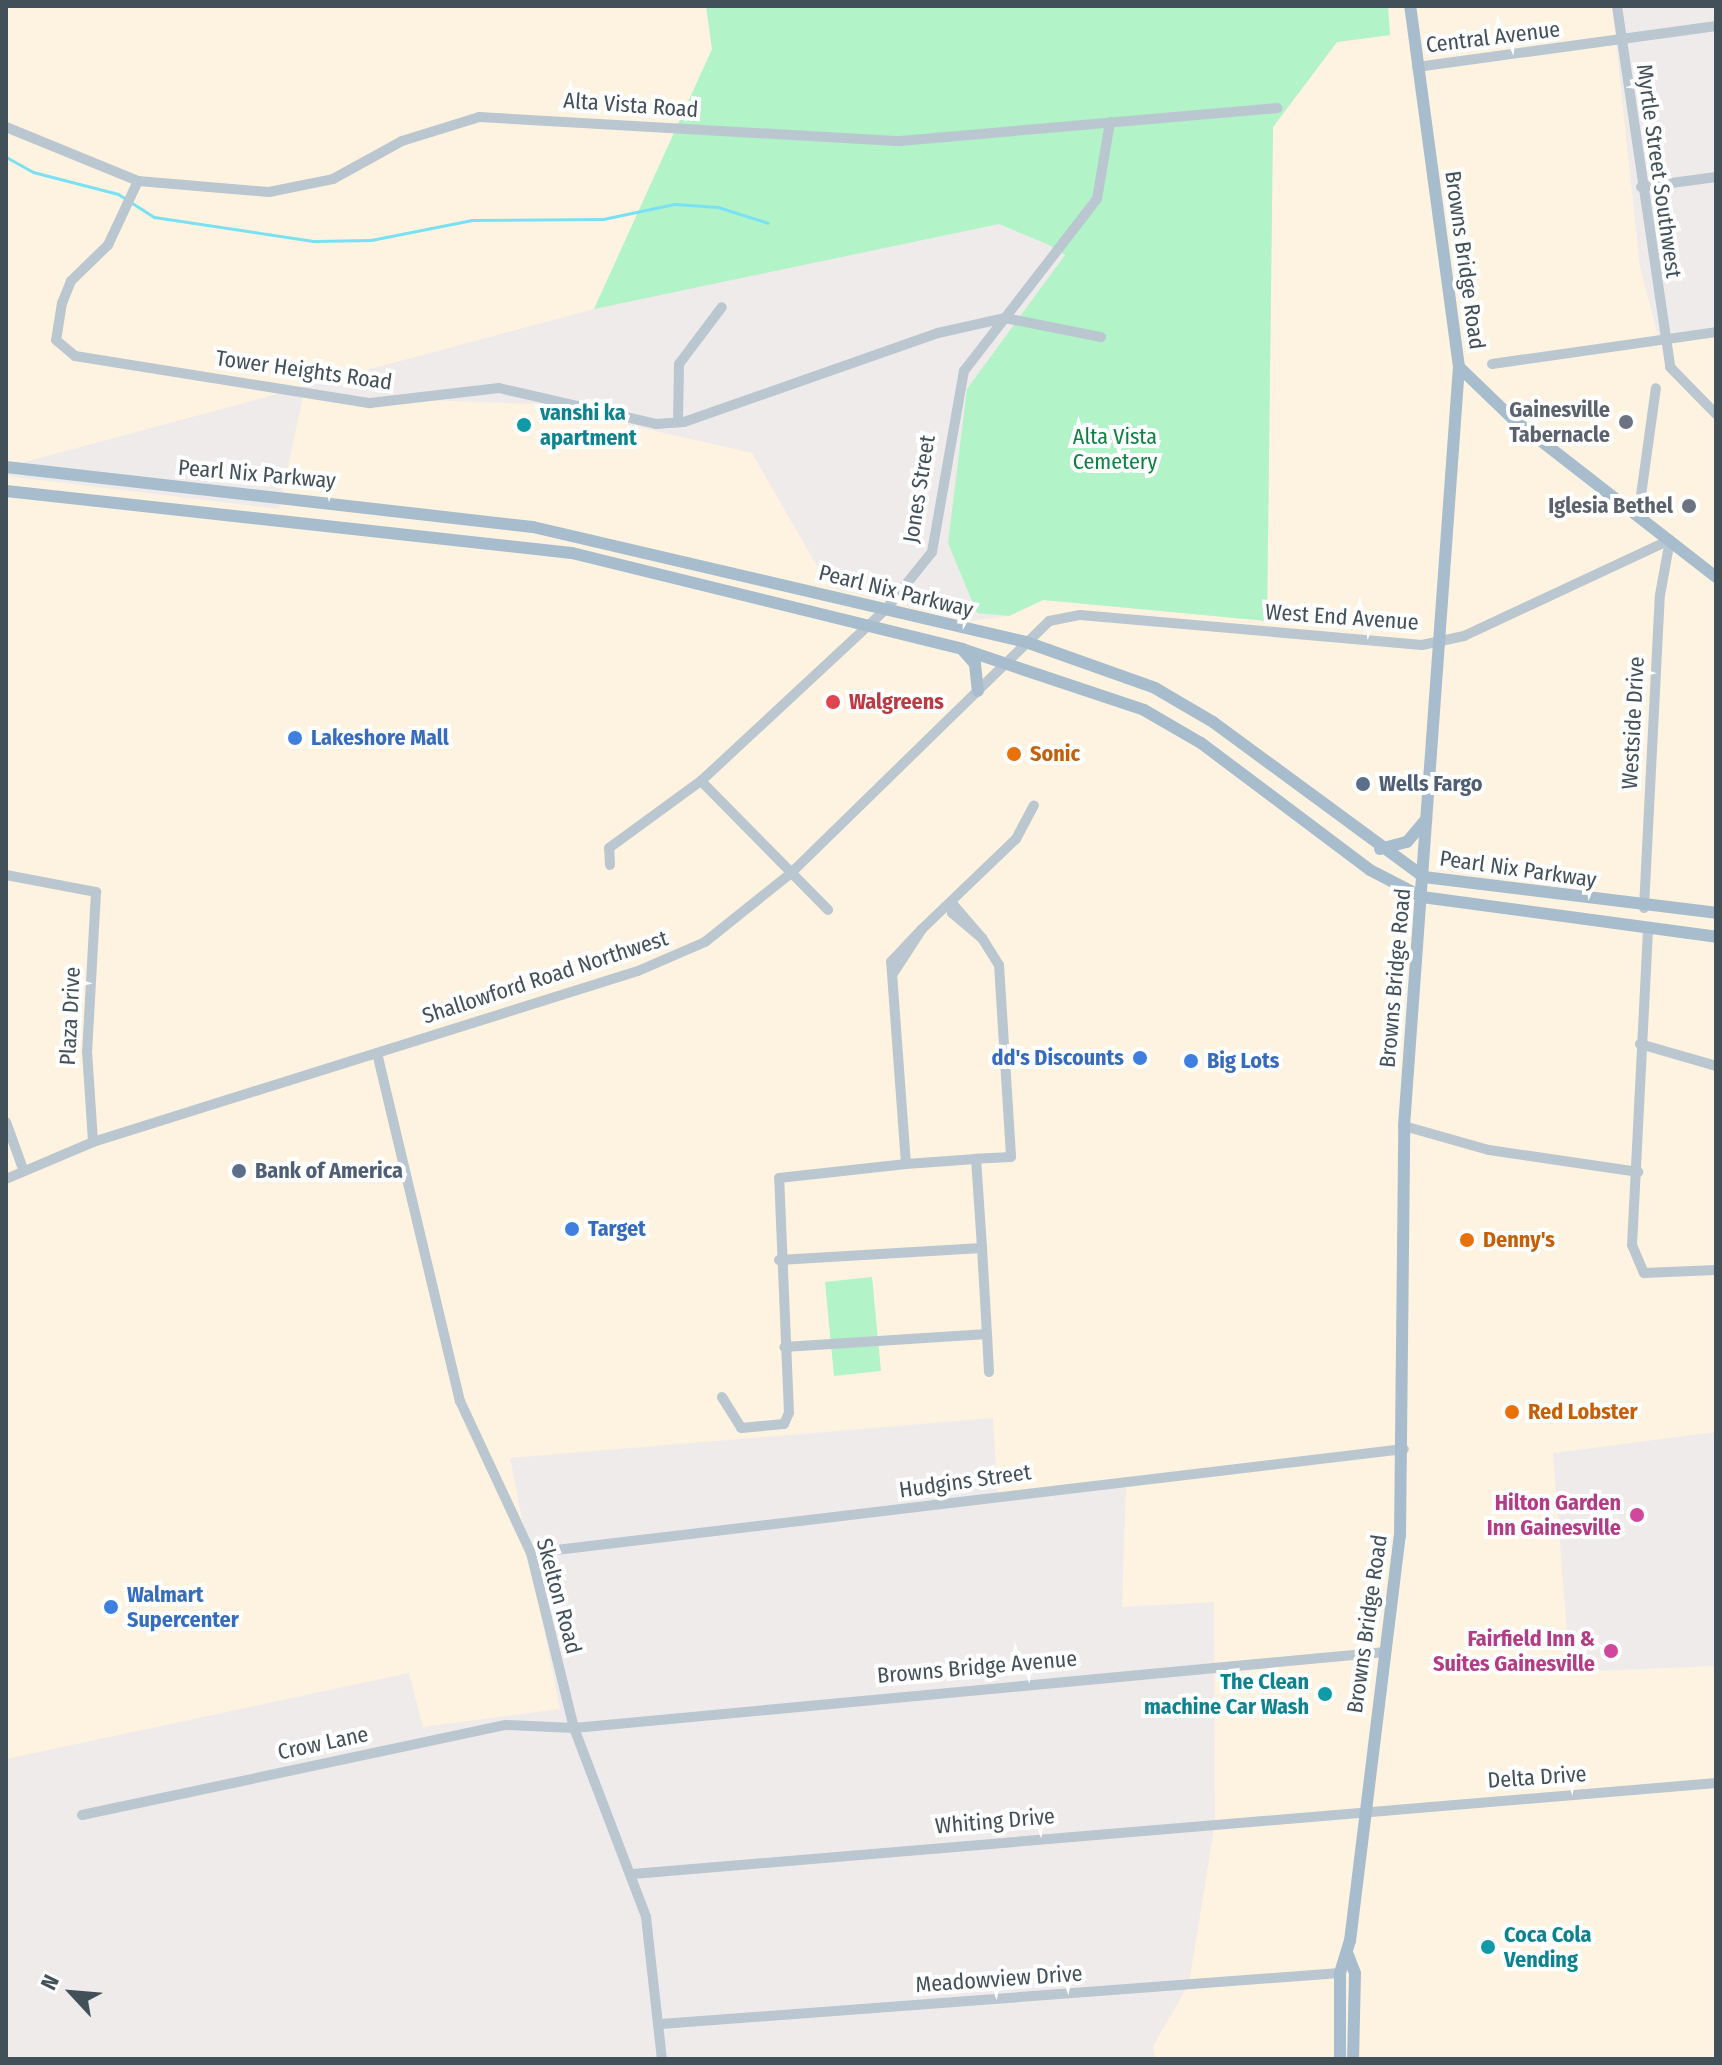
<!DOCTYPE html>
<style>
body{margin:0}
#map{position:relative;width:1722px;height:2065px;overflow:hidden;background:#efebeb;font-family:"Fira Sans Condensed",sans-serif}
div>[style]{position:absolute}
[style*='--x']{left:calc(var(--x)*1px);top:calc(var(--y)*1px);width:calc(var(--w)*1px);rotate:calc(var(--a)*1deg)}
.commercial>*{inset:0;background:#fef3e0}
.green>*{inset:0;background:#b2f3c8}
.stream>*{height:3px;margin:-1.5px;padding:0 1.5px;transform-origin:1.5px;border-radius:1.5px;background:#7ae1f5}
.minor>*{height:10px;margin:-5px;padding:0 5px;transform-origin:5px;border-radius:5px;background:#bac7d0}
.major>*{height:12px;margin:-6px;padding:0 6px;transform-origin:6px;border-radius:6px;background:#a7bdce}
.dots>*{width:22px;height:22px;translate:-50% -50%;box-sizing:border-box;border:4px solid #fff;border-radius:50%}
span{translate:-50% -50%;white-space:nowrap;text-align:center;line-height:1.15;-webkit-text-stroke:8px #fff;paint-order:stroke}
.street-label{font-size:22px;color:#42505a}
.worship-label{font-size:22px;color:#5b616d;font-weight:700}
.right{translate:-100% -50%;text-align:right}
.culture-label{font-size:22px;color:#0d838f;font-weight:700}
.left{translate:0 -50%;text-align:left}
.park-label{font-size:22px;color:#0c8242}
.health-label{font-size:22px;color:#be3a42;font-weight:700}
.shop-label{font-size:22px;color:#366cbe;font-weight:700}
.food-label{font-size:22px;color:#c56008;font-weight:700}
.service-label{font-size:22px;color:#4e5e75;font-weight:700}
.hotel-label{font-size:22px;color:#b23c85;font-weight:700}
.frame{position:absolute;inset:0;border:8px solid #42505a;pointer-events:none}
.north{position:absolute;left:32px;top:1953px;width:80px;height:80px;-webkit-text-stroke:6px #fff;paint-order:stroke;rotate:296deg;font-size:22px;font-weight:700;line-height:32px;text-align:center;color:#42505a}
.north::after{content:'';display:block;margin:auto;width:28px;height:36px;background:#42505a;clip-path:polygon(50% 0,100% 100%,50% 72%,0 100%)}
</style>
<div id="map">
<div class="commercial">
<i style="clip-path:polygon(6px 6px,706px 6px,713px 49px,594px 309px,6px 467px)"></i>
<i style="clip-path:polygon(1388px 6px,1612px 6px,1640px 267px,1658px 336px,1716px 330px,1716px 1432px,1553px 1453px,1570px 1672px,1716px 1666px,1716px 2059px,1155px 2059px,1153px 2046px,1189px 1984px,1215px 1822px,1214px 1602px,1122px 1607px,1126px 1484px,998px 1502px,993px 1418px,510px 1458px,560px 1709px,423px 1727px,409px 1673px,6px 1759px,6px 476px,279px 509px,303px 396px,537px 404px,752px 453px,829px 587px,970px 621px,1009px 616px,1043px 600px,1267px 621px,1273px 127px,1337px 42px,1390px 35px)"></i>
</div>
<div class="green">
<i style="clip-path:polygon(706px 6px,1388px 6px,1390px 35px,1337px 42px,1273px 127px,1267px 621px,1043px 600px,1009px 616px,977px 613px,948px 543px,967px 389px,1065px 255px,1049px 245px,999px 224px,594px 309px,712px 49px)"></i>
<i style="clip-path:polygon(872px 1277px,881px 1371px,834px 1376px,825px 1282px)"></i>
</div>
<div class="stream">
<i style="--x:6;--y:157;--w:31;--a:29"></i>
<i style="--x:33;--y:172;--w:88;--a:14.5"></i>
<i style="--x:118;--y:194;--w:43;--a:32.6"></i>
<i style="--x:154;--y:217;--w:161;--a:8.6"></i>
<i style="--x:313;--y:241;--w:58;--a:-1"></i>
<i style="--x:371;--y:240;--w:103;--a:-11.2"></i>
<i style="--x:472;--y:220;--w:131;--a:-0.4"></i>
<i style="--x:603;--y:219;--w:73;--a:-11.9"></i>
<i style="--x:674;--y:204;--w:44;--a:3.9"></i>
<i style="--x:718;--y:207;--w:52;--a:17.7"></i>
</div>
<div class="minor">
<i style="--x:1617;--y:6;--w:365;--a:81.6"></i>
<i style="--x:1670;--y:367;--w:66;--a:45.6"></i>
<i style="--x:1417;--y:67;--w:302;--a:-7.8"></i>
<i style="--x:6;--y:127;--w:143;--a:22.2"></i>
<i style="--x:138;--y:181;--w:131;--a:4.8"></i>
<i style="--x:269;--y:192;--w:65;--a:-11.5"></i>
<i style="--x:333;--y:179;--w:79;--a:-28.8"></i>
<i style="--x:402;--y:141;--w:81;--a:-17.3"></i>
<i style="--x:479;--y:117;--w:422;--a:3.3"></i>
<i style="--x:900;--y:141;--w:379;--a:-5"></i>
<i style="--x:138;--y:181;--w:71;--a:115.1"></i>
<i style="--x:108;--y:245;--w:52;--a:135.8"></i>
<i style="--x:71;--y:281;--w:24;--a:112"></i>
<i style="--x:62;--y:303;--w:37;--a:99"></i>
<i style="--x:56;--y:340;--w:25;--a:40"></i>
<i style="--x:75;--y:356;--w:299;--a:9.1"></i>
<i style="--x:370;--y:403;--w:130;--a:-6.6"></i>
<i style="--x:499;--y:388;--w:161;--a:12.9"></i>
<i style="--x:656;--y:424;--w:28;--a:-4"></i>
<i style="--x:684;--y:422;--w:269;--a:-19.3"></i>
<i style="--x:938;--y:333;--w:69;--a:-12.6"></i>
<i style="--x:1005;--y:318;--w:98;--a:11.2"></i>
<i style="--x:1641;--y:187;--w:76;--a:-7.6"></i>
<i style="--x:1492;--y:364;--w:226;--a:-8.1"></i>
<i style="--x:678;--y:422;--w:58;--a:-89"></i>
<i style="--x:679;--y:364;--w:71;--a:-53"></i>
<i style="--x:1638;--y:517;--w:130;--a:-82.1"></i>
<i style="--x:701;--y:781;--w:181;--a:45.4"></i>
<i style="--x:610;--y:865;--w:17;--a:-93"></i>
<i style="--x:609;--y:848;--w:114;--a:-36.1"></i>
<i style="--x:701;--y:781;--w:254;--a:-42.9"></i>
<i style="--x:887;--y:608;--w:72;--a:-51.2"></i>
<i style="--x:932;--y:552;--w:184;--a:-80"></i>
<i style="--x:964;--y:371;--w:217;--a:-52.3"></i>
<i style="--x:1097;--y:199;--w:78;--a:-80.4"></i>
<i style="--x:6;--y:875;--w:92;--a:10.7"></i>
<i style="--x:96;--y:892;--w:159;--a:93.2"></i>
<i style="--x:87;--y:1051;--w:91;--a:86.2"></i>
<i style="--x:951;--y:902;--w:48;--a:49.3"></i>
<i style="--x:953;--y:904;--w:9;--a:96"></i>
<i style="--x:952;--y:913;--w:39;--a:40"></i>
<i style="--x:982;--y:938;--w:32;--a:58"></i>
<i style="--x:999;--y:965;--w:192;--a:86.4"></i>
<i style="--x:1011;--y:1157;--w:35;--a:177"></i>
<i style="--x:976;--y:1159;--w:89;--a:86.1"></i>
<i style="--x:1644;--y:908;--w:313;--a:-87.1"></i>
<i style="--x:1660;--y:595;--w:56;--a:-79.7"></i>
<i style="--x:1648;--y:930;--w:315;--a:92.9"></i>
<i style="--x:1632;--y:1245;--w:30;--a:67"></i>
<i style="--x:1644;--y:1273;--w:72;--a:-2.4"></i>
<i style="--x:894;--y:972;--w:51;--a:-56.9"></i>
<i style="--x:922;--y:929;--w:130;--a:-43.8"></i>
<i style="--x:1016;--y:839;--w:38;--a:-62"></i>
<i style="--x:1640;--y:1044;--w:79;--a:16.1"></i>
<i style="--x:377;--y:1053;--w:358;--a:76.6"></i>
<i style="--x:460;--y:1401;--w:168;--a:65"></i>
<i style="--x:531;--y:1553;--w:180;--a:76.2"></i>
<i style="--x:574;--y:1728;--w:202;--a:69.1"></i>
<i style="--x:646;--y:1917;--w:143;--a:83.6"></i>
<i style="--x:6;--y:1122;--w:50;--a:70.1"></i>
<i style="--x:1404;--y:1126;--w:88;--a:15.8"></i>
<i style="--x:1489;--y:1150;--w:151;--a:8.4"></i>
<i style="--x:906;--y:1164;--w:70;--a:-4.1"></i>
<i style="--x:6;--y:1179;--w:95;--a:-23"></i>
<i style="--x:93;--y:1142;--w:571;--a:-17.42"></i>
<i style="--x:638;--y:971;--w:73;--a:-23.4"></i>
<i style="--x:705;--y:942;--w:109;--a:-38.7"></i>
<i style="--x:790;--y:874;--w:362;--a:-44.3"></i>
<i style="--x:1049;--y:621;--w:32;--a:-11"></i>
<i style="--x:1080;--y:615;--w:343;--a:5"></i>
<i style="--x:1422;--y:645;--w:43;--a:-12.1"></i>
<i style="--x:1464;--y:636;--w:227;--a:-25"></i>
<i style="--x:779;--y:1260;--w:203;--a:-3.4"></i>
<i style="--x:982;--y:1248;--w:86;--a:86.7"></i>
<i style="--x:987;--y:1334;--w:203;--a:176.3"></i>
<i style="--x:987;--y:1334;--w:38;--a:87"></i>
<i style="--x:722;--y:1397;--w:36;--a:58"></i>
<i style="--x:741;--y:1428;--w:43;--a:-5.3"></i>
<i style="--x:784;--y:1424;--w:12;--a:-66"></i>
<i style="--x:789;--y:1413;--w:235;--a:-92.4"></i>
<i style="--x:779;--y:1178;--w:128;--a:-6.3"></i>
<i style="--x:906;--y:1164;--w:203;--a:-94.2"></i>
<i style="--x:891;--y:962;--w:45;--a:-46.8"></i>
<i style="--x:531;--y:1553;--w:879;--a:-6.79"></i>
<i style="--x:82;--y:1815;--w:433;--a:-12"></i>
<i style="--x:506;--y:1725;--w:68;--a:2.5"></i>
<i style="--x:574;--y:1728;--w:815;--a:-5.35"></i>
<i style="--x:633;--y:1874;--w:1087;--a:-4.8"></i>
<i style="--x:661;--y:2024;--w:681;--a:-4.3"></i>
</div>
<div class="major">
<i style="--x:1459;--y:367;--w:75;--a:43.9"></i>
<i style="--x:1513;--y:419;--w:257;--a:37.9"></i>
<i style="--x:6;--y:467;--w:530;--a:6.5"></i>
<i style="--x:533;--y:527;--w:506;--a:13.13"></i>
<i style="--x:1026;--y:642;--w:137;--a:19.6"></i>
<i style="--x:1155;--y:688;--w:67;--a:30.4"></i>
<i style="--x:1213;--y:722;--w:262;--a:36.3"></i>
<i style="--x:1424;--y:877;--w:294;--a:7"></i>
<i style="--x:6;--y:491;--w:569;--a:6.25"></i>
<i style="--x:572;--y:553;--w:402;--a:13.8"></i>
<i style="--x:962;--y:649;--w:192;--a:18.5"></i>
<i style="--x:1144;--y:710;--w:66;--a:30.1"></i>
<i style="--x:1201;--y:743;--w:211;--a:36.9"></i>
<i style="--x:1370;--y:870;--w:59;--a:27.4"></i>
<i style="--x:1422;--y:897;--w:297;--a:7.7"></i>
<i style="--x:962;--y:649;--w:20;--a:49"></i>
<i style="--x:975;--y:664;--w:27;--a:84"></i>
<i style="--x:1380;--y:849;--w:28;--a:-15"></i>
<i style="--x:1407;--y:842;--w:30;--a:-50"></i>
<i style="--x:1348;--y:1955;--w:19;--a:69"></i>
<i style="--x:1355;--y:1973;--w:86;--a:91.3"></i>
<i style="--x:1340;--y:2059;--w:86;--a:-90"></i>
<i style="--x:1340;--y:1973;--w:34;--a:-73"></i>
<i style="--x:1350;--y:1941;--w:408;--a:-83"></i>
<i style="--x:1400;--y:1536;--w:410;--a:-89.4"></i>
<i style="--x:1404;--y:1126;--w:761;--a:-85.86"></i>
<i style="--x:1459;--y:367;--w:364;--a:-97.7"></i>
</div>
<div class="dots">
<i style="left:1626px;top:422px;background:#6b7280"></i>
<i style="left:524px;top:425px;background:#0f9aa8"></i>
<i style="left:1689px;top:506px;background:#6b7280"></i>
<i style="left:833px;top:702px;background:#e0444e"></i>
<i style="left:295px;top:738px;background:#3f7fe0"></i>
<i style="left:1014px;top:754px;background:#e8710a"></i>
<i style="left:1363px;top:784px;background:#5c6f8a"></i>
<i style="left:1140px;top:1058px;background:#3f7fe0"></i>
<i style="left:1191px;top:1061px;background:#3f7fe0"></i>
<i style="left:239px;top:1171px;background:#5c6f8a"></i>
<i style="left:572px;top:1229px;background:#3f7fe0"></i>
<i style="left:1467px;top:1240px;background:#e8710a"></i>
<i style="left:1512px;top:1412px;background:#e8710a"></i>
<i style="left:1637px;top:1515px;background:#d1479c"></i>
<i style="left:111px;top:1607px;background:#3f7fe0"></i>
<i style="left:1611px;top:1651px;background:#d1479c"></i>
<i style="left:1325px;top:1694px;background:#0f9aa8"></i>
<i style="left:1488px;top:1947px;background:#0f9aa8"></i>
</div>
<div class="street-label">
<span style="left:1493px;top:37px;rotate:-7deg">Central Avenue</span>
<span style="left:631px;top:105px;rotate:4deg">Alta Vista Road</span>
<span style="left:1659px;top:171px;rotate:82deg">Myrtle Street Southwest</span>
<span style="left:1465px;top:260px;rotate:82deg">Browns Bridge Road</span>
<span style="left:304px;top:370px;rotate:8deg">Tower Heights Road</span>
<span style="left:257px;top:474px;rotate:5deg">Pearl Nix Parkway</span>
<span style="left:919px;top:489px;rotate:-81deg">Jones Street</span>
<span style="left:896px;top:591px;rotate:14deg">Pearl Nix Parkway</span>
<span style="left:1342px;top:617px;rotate:4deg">West End Avenue</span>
<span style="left:1633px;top:723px;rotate:-87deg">Westside Drive</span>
<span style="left:1518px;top:869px;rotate:8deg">Pearl Nix Parkway</span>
<span style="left:545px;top:977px;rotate:-18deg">Shallowford Road Northwest</span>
<span style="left:1395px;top:978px;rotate:-85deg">Browns Bridge Road</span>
<span style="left:70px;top:1016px;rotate:-87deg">Plaza Drive</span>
<span style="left:965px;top:1481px;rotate:-8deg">Hudgins Street</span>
<span style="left:559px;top:1596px;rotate:75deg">Skelton Road</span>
<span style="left:1367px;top:1624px;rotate:-82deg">Browns Bridge Road</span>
<span style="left:977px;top:1667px;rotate:-5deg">Browns Bridge Avenue</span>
<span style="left:323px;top:1743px;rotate:-12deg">Crow Lane</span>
<span style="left:1537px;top:1777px;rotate:-4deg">Delta Drive</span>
<span style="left:995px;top:1821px;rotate:-5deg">Whiting Drive</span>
<span style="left:999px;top:1979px;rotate:-4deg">Meadowview Drive</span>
</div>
<div class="worship-label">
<span class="right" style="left:1610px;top:422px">Gainesville<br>Tabernacle</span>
<span class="right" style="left:1673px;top:506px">Iglesia Bethel</span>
</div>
<div class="culture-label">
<span class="left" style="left:540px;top:425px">vanshi ka<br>apartment</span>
<span class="right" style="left:1309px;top:1694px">The Clean<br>machine Car Wash</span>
<span class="left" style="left:1504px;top:1947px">Coca Cola<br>Vending</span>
</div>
<div class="park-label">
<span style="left:1115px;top:449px">Alta Vista<br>Cemetery</span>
</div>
<div class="health-label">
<span class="left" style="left:849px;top:702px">Walgreens</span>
</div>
<div class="shop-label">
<span class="left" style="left:311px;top:738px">Lakeshore Mall</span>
<span class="right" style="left:1124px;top:1058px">dd's Discounts</span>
<span class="left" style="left:1207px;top:1061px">Big Lots</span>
<span class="left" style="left:588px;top:1229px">Target</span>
<span class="left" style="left:127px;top:1607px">Walmart<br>Supercenter</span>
</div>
<div class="food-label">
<span class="left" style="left:1030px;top:754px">Sonic</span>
<span class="left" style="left:1483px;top:1240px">Denny's</span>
<span class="left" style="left:1528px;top:1412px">Red Lobster</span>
</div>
<div class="service-label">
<span class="left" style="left:1379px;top:784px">Wells Fargo</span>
<span class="left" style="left:255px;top:1171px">Bank of America</span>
</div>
<div class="hotel-label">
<span class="right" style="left:1621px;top:1515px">Hilton Garden<br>Inn Gainesville</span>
<span class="right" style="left:1595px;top:1651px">Fairfield Inn &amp;<br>Suites Gainesville</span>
</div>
<div class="frame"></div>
<div class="north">N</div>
</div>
